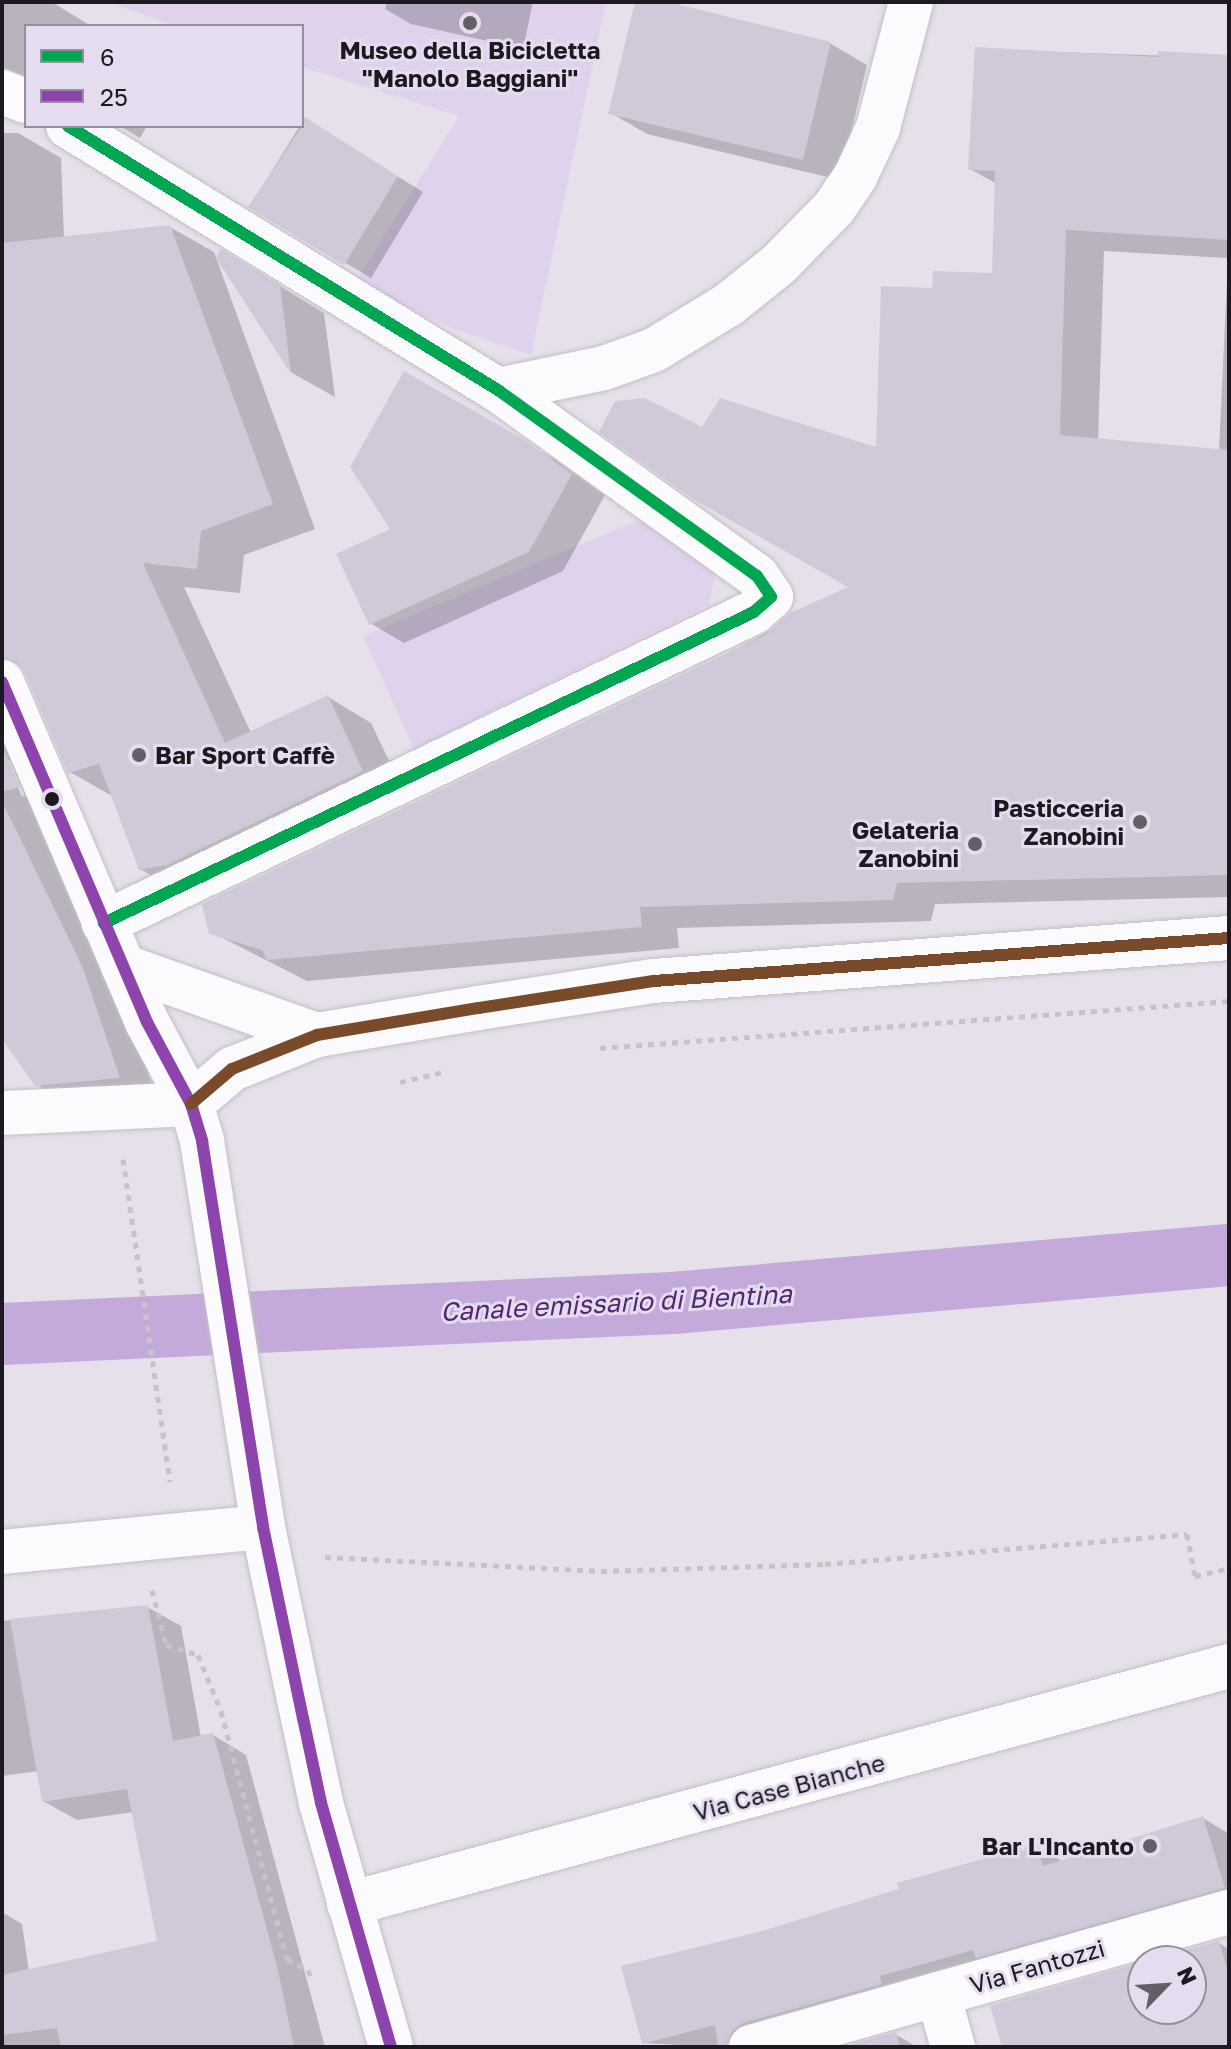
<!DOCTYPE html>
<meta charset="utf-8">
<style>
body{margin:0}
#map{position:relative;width:1231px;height:2049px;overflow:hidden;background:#e6e0eb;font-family:"Golos Text",sans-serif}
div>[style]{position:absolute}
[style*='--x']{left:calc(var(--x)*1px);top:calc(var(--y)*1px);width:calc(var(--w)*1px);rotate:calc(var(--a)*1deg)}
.green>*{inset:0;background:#e0d2ed}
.shadow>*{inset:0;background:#0003}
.canal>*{height:62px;margin:-31px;padding:0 31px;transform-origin:31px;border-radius:31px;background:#c3aada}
.building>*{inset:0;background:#d1c9d9}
.path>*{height:5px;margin-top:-2.5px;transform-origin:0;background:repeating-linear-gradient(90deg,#c6c4c8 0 6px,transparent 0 12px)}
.roads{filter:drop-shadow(0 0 2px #c3bfc6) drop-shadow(0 0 2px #c3bfc6)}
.minor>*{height:44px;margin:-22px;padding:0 22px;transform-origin:22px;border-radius:22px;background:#fbfafc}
.secondary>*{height:44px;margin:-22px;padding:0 22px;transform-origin:22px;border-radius:22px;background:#fbfafc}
.primary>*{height:44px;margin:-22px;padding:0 22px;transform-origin:22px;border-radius:22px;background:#fbfafc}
.bus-1>*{height:12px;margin:-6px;padding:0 6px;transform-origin:6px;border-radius:6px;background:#00a651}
.bus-2>*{height:12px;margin:-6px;padding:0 6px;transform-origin:6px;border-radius:6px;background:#8e44ad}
.bus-3>*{height:12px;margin:-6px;padding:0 6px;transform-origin:6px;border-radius:6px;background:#7a4b2a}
.dots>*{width:22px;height:22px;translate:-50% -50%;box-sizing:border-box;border:4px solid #e6dcef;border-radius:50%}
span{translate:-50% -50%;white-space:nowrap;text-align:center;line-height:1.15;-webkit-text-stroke:6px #e6dcef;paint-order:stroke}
.poi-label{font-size:24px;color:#1d1920;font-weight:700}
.left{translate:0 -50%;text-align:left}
.right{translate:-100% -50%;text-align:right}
.street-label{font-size:24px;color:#1d1920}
.water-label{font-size:26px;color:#532772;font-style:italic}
.frame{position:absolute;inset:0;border:4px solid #1d1920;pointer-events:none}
.legend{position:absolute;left:24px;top:24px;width:280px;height:104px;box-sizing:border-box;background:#e6dcef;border:2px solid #968e9c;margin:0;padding:10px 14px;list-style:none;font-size:24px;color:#1d1920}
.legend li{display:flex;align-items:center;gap:16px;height:40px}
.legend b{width:40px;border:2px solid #968e9c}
.north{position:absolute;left:1127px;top:1945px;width:80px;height:80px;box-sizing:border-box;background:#e6dcef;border:2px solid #968e9c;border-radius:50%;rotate:65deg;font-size:22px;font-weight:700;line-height:32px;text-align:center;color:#1d1920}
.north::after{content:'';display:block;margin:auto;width:28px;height:36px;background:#635f67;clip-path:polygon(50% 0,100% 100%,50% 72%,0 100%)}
</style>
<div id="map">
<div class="green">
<i style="clip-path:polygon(109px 2px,606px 2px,531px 355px,454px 329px,355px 283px,459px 116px,302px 67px,302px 26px,174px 26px)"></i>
<i style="clip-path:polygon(639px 520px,716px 570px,709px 605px,414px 749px,363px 636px)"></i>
</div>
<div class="shadow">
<i style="clip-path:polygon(2px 2px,52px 2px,91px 26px,26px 26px,26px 77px,2px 67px)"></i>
<i style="clip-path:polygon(387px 2px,533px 2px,523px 49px,411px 24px,385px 9px)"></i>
<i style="clip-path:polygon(637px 2px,660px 2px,831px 44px,867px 65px,840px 180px,647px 134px,611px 113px)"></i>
<i style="clip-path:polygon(evenodd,977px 49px,1229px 58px,1229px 897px,935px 904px,931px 921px,677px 928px,679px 948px,307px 981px,211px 932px,851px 587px,702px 430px,878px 450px,934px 290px,994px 275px,997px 184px,970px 169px,977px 49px,1104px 251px,1228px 258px,1219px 451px,1098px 441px,1104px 251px)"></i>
<i style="clip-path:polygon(304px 119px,423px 192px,371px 278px,250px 206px)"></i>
<i style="clip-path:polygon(120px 126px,147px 126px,140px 138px)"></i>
<i style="clip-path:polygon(2px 133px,18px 133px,61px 158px,64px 239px,170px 227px,214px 252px,315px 529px,244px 555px,240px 593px,184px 587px,251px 733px,328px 697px,371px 723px,406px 796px,184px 894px,140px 869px,114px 797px,70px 772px,24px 668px,4px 656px,2px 649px)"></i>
<i style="clip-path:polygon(219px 258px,267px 278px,324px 313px,335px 397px,292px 373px)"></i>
<i style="clip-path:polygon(404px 374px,557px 461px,605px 495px,563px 571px,404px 643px,370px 623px,393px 530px)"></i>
<i style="clip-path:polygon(evenodd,2px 732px,121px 992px,157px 1099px,76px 1107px,37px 1085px,2px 1035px,2px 732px,6px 760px,10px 760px,25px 795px,22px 797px,6px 760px)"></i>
<i style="clip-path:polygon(147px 1607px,181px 1626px,201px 1738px,213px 1735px,246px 1755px,325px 2047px,2px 2047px,2px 1912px,22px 1924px,29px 1971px,160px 1942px,134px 1812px,77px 1820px,43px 1801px,38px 1771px,2px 1776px,2px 1621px)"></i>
<i style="clip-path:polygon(1203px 1818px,1229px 1834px,1229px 1908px,713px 2047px,644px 2043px,763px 1932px,1036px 1846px,1064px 1862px)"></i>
<i style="clip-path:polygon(1219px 1943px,1229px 1949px,1229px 2047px,1004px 2047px,1143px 1964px,1143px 2009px,1191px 2009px,1191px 1961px,1155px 1961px)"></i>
<i style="clip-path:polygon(895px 2034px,917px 2047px,850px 2047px)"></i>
</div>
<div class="canal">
<i style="--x:2;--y:1334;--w:671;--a:-2.65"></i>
<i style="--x:672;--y:1303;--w:559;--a:-4.93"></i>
</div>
<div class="building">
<i style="clip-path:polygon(635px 2px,668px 2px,831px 42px,803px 160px,608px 114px)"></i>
<i style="clip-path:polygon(975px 47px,1158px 57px,1158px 51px,1229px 55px,1229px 240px,1066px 230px,1060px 435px,1229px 450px,1229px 875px,897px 883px,893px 900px,640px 907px,642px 927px,267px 960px,262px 950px,209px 934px,202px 904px,765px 635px,790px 613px,848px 587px,693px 499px,599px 432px,615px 401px,645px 398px,702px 427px,720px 398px,876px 447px,881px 286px,932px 288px,933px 271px,992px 273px,995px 171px,968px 170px)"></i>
<i style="clip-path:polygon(303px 116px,398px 176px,344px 265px,248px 207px,302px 126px)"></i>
<i style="clip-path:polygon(170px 225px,273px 504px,201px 531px,197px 569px,143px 563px,225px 743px,328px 695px,363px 771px,167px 865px,139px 870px,99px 764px,68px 773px,25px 672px,16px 662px,2px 658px,2px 243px)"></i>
<i style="clip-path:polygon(221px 249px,280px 285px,291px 374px,216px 258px)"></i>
<i style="clip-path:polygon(404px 371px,523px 439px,572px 474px,529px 552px,369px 625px,336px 554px,390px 529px,350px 467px)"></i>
<i style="clip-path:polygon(2px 746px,20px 787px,2px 792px)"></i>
<i style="clip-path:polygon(2px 801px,83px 968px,120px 1078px,35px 1086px,2px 1039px)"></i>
<i style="clip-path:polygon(148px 1605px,173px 1741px,213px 1733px,277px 1966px,294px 2047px,61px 2047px,57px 2028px,2px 2035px,2px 1975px,157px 1941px,127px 1789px,42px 1802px,10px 1619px)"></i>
<i style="clip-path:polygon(1203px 1816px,1225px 1888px,976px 1958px,973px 1950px,880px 1976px,882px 1984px,743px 2023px,733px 2030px,727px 2047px,718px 2047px,715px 2025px,642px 2044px,621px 1966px,762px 1931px,899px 1889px,897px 1883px,1036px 1844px,1043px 1866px)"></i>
<i style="clip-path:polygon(1219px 1941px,1229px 1975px,1229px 2047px,1002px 2047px,990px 2006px,1143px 1962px,1143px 2009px,1191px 2009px,1191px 1961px,1147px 1961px)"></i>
<i style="clip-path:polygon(896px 2032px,900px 2047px,843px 2047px)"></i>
</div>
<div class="path">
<i style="--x:600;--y:1048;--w:631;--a:-4.27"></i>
<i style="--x:400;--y:1082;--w:45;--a:-12.8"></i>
<i style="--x:123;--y:1159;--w:326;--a:81.7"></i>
<i style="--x:325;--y:1557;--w:276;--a:2.9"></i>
<i style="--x:601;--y:1571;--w:224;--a:-1.8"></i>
<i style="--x:825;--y:1564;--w:363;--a:-4.7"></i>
<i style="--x:1187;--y:1534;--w:43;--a:79.2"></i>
<i style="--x:1195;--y:1576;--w:35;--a:-13"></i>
<i style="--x:152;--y:1590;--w:57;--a:75.7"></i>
<i style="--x:166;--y:1645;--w:34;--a:17"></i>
<i style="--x:198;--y:1655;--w:61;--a:67.7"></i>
<i style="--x:221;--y:1711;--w:257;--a:75.1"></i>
<i style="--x:287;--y:1959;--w:24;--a:28"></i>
<i style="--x:308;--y:1970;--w:11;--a:68"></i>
</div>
<div class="roads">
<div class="minor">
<i style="--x:2;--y:92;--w:26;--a:21"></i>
<i style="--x:68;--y:126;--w:505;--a:31.55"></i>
<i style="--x:498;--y:390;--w:319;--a:35.7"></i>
<i style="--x:757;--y:576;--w:25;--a:56"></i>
<i style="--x:771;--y:597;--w:23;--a:139"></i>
<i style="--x:754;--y:612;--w:721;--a:154.43"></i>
<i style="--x:498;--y:390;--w:108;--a:-11.7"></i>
<i style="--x:604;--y:368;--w:53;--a:-19.8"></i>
<i style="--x:654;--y:350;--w:87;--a:-31.3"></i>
<i style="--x:728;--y:305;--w:64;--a:-38.7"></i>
<i style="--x:778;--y:265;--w:80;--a:-45.5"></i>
<i style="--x:834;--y:208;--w:40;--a:-56"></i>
<i style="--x:856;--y:175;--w:52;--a:-64.9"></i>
<i style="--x:878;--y:128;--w:130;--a:-75.3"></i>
<i style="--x:2;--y:1113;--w:189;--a:-2.7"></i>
<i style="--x:349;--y:1904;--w:912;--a:-15.13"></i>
<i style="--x:938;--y:1994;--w:55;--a:74.2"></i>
<i style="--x:751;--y:2047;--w:497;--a:-15.8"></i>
</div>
<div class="secondary">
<i style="--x:123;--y:966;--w:206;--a:19.6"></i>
<i style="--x:2;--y:1552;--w:262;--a:-5.5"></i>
</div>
<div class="primary">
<i style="--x:2;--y:682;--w:370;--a:66.9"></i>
<i style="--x:147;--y:1022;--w:93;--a:61.8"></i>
<i style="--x:191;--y:1104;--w:39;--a:73"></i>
<i style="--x:202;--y:1141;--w:391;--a:81"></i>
<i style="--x:263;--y:1527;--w:195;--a:78.2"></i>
<i style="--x:303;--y:1718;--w:87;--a:78"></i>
<i style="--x:321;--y:1803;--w:254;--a:74"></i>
<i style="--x:191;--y:1104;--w:54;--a:-40.5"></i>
<i style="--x:232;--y:1069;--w:92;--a:-21.8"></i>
<i style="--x:317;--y:1035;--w:164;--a:-9.5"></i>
<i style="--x:479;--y:1008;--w:177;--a:-8.8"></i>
<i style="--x:654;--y:981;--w:577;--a:-4.28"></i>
</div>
</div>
<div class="bus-1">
<i style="--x:68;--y:126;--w:505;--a:31.55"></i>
<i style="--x:498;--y:390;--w:319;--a:35.7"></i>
<i style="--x:757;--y:576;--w:25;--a:56"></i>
<i style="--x:771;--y:597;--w:23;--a:139"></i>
<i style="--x:754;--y:612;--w:721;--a:154.43"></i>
</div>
<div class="bus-2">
<i style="--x:2;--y:682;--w:370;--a:66.9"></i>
<i style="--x:147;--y:1022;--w:93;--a:61.8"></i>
<i style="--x:191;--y:1104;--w:39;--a:73"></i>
<i style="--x:202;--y:1141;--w:391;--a:81"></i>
<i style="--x:263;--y:1527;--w:195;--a:78.2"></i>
<i style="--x:303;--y:1718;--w:87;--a:78"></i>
<i style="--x:321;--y:1803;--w:254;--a:74"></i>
</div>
<div class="bus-3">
<i style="--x:191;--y:1104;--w:54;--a:-40.5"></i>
<i style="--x:232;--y:1069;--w:92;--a:-21.8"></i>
<i style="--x:317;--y:1035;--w:164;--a:-9.5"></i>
<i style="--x:479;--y:1008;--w:177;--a:-8.8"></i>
<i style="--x:654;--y:981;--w:577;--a:-4.28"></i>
</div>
<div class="dots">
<i style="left:470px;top:23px;background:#635f67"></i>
<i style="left:139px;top:755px;background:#635f67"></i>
<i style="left:52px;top:799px;background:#1d1920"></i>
<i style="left:1140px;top:822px;background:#635f67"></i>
<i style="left:975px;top:844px;background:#635f67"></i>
<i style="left:1150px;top:1846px;background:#635f67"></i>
</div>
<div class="poi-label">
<span style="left:470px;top:64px">Museo della Bicicletta<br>"Manolo Baggiani"</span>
<span class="left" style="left:155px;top:755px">Bar Sport Caffè</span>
<span class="right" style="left:1124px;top:822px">Pasticceria<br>Zanobini</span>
<span class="right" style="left:959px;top:844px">Gelateria<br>Zanobini</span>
<span class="right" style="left:1134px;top:1846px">Bar L'Incanto</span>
</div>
<div class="street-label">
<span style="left:789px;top:1787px;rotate:-15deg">Via Case Bianche</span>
<span style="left:1037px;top:1966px;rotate:-16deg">Via Fantozzi</span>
</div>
<div class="water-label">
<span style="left:616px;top:1303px;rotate:-3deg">Canale emissario di Bientina</span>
</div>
<div class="frame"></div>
<ul class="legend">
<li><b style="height:10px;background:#00a651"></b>6</li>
<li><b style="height:10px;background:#8e44ad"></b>25</li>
</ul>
<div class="north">N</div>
</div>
